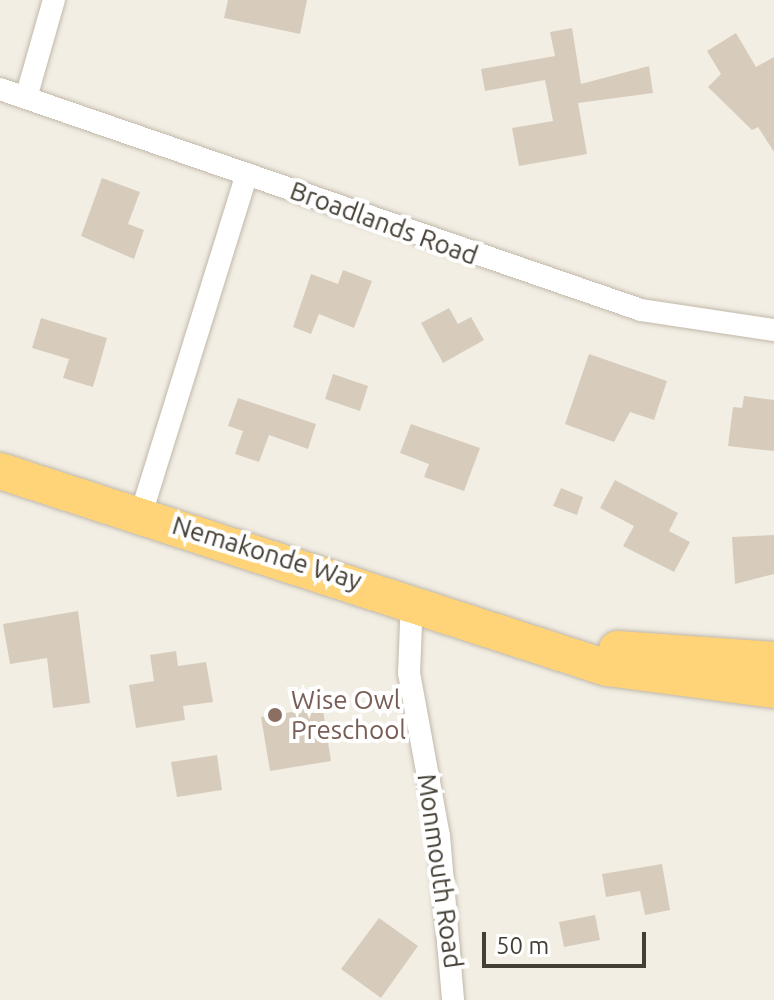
<!DOCTYPE html>
<style>
body{margin:0}
#map{position:relative;width:774px;height:1000px;overflow:hidden;background:#f2eee4;font-family:Ubuntu,sans-serif}
div>[style]{position:absolute}
[style*='--x']{left:calc(var(--x)*1px);top:calc(var(--y)*1px);width:calc(var(--w)*1px);rotate:calc(var(--a)*1deg)}
.building>*{inset:0;background:#d7ccbc}
.roads{filter:drop-shadow(0 0 2px #c1b8a9) drop-shadow(0 0 2px #c1b8a9)}
.minor>*{height:22px;margin:-11px;padding:0 11px;transform-origin:11px;border-radius:11px;background:#fff}
.trunk>*{height:36px;margin:-18px;padding:0 18px;transform-origin:18px;border-radius:18px;background:#ffd479}
.dots>*{width:22px;height:22px;translate:-50% -50%;box-sizing:border-box;border:4px solid #fff;border-radius:50%}
span{translate:-50% -50%;white-space:nowrap;text-align:center;line-height:1.15;-webkit-text-stroke:8px #fff;paint-order:stroke}
.street-label{font-size:26px;color:#443e34}
.education-label{font-size:26px;color:#785e54}
.left{translate:0 -50%;text-align:left}
.scale{position:absolute;left:482px;top:932px;width:164px;height:36px;box-sizing:border-box;border:4px solid #443e34;border-top:0;padding-left:10px;font-size:24px;line-height:28px;white-space:nowrap;color:#443e34;-webkit-text-stroke:6px #fff;paint-order:stroke}
</style>
<div id="map">
<div class="building">
<i style="clip-path:polygon(228px 0,307px 0,300px 34px,224px 18px)"></i>
<i style="clip-path:polygon(572px 28px,581px 84px,649px 66px,653px 93px,578px 103px,587px 154px,519px 166px,512px 128px,553px 121px,545px 80px,485px 91px,481px 69px,555px 56px,550px 32px)"></i>
<i style="clip-path:polygon(736px 33px,756px 67px,774px 57px,774px 152px,758px 127px,752px 130px,708px 87px,721px 74px,707px 51px)"></i>
<i style="clip-path:polygon(102px 178px,140px 192px,128px 224px,144px 230px,134px 259px,81px 236px)"></i>
<i style="clip-path:polygon(343px 270px,372px 281px,354px 328px,319px 314px,311px 334px,293px 327px,311px 274px,338px 284px)"></i>
<i style="clip-path:polygon(449px 308px,458px 324px,471px 317px,484px 340px,443px 363px,421px 323px)"></i>
<i style="clip-path:polygon(41px 318px,107px 338px,93px 387px,63px 378px,69px 359px,32px 348px)"></i>
<i style="clip-path:polygon(589px 354px,667px 381px,654px 420px,630px 412px,614px 442px,565px 424px)"></i>
<i style="clip-path:polygon(333px 374px,368px 386px,360px 411px,325px 399px)"></i>
<i style="clip-path:polygon(744px 396px,774px 400px,774px 451px,728px 446px,733px 407px,742px 408px)"></i>
<i style="clip-path:polygon(238px 398px,316px 424px,308px 449px,269px 435px,259px 462px,235px 454px,243px 431px,228px 426px)"></i>
<i style="clip-path:polygon(411px 424px,480px 448px,464px 491px,424px 477px,429px 464px,400px 453px)"></i>
<i style="clip-path:polygon(615px 480px,678px 513px,669px 531px,690px 542px,674px 572px,623px 546px,634px 526px,600px 508px)"></i>
<i style="clip-path:polygon(561px 488px,583px 497px,577px 515px,553px 506px)"></i>
<i style="clip-path:polygon(774px 535px,774px 574px,735px 584px,732px 537px)"></i>
<i style="clip-path:polygon(78px 611px,90px 703px,53px 708px,47px 658px,10px 664px,3px 624px)"></i>
<i style="clip-path:polygon(176px 651px,178px 666px,206px 662px,213px 702px,183px 706px,185px 720px,136px 728px,129px 685px,154px 681px,150px 655px)"></i>
<i style="clip-path:polygon(320px 691px,331px 761px,270px 771px,261px 717px,298px 711px,295px 695px)"></i>
<i style="clip-path:polygon(217px 755px,222px 790px,177px 797px,171px 762px)"></i>
<i style="clip-path:polygon(662px 864px,670px 910px,645px 915px,640px 891px,606px 897px,602px 874px)"></i>
<i style="clip-path:polygon(595px 915px,600px 940px,564px 947px,559px 922px)"></i>
<i style="clip-path:polygon(379px 918px,418px 946px,381px 998px,341px 969px)"></i>
</div>
<div class="roads">
<div class="minor">
<i style="--x:0;--y:89;--w:678;--a:19.02"></i>
<i style="--x:641;--y:310;--w:134;--a:8.6"></i>
<i style="--x:26;--y:98;--w:102;--a:-74.1"></i>
<i style="--x:141;--y:514;--w:356;--a:-72.7"></i>
<i style="--x:412;--y:599;--w:74;--a:92.3"></i>
<i style="--x:409;--y:673;--w:166;--a:79.6"></i>
<i style="--x:439;--y:836;--w:165;--a:85.1"></i>
</div>
<div class="trunk">
<i style="--x:0;--y:471;--w:638;--a:17.98"></i>
<i style="--x:607;--y:668;--w:168;--a:7.5"></i>
<i style="--x:617;--y:649;--w:157;--a:4"></i>
</div>
</div>
<div class="dots">
<i style="left:275px;top:715px;background:#8d6e63"></i>
</div>
<div class="street-label">
<span style="left:384px;top:223px;rotate:20deg">Broadlands Road</span>
<span style="left:267px;top:553px;rotate:17deg">Nemakonde Way</span>
<span style="left:440px;top:871px;rotate:82deg">Monmouth Road</span>
</div>
<div class="education-label">
<span class="left" style="left:291px;top:715px">Wise Owl<br>Preschool</span>
</div>
<div class="scale">50 m</div>
</div>
